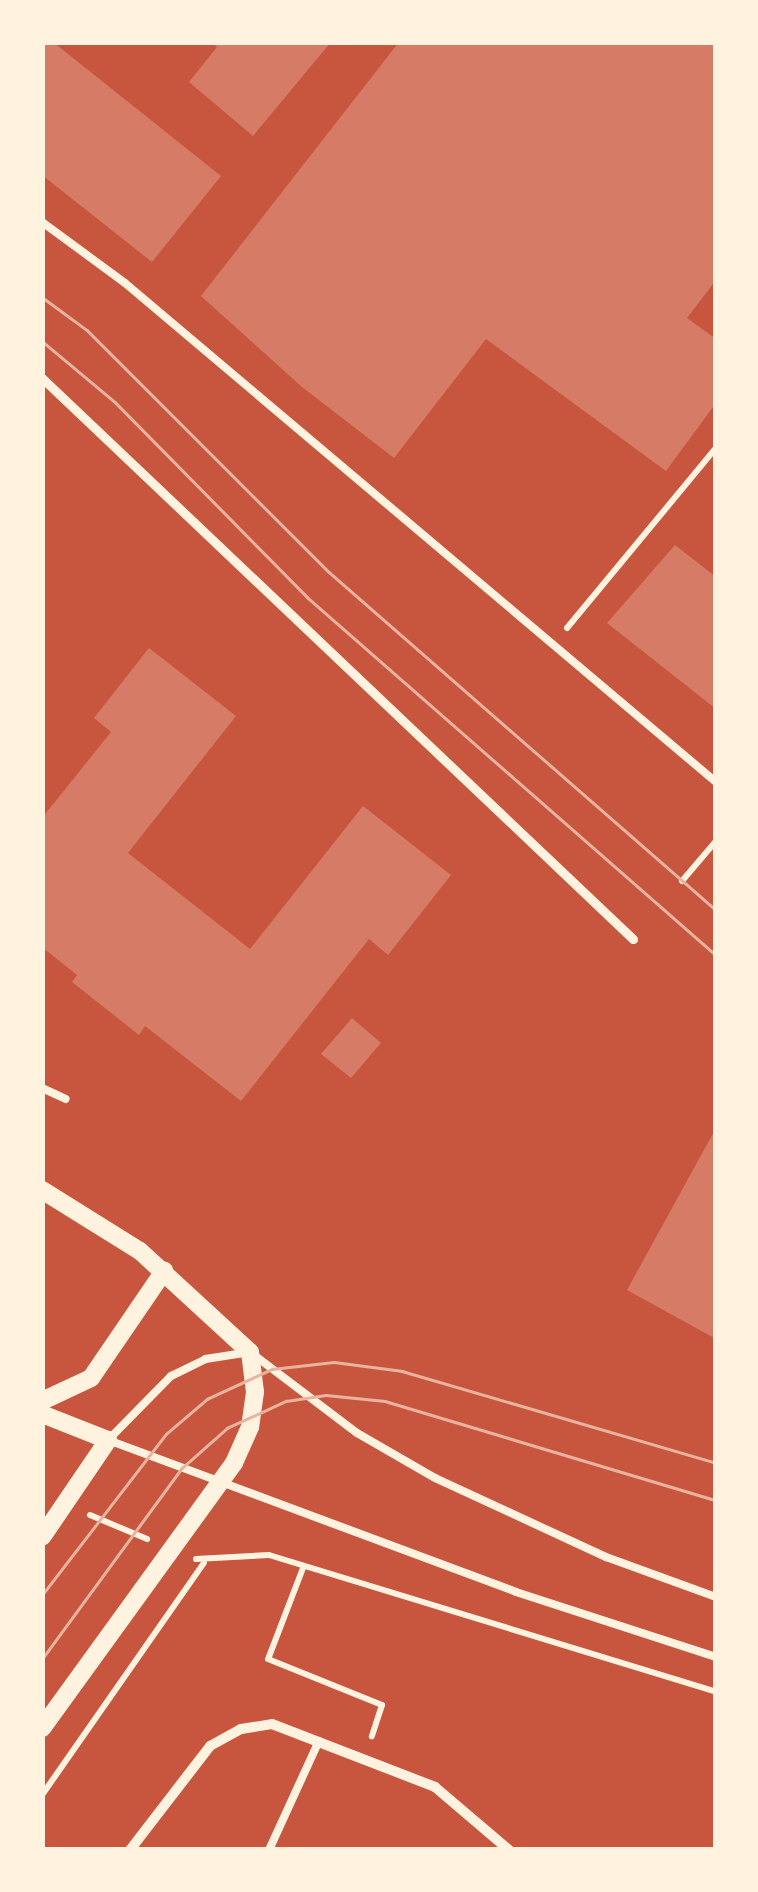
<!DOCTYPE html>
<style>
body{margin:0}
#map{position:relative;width:758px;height:1892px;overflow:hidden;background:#c8553d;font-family:Signika,sans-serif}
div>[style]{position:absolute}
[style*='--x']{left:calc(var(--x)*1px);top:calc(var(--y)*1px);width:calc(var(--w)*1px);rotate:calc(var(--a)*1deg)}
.building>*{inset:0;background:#d67c66}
.path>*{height:6px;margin:-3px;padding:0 3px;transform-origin:3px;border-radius:3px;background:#fff3e0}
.service>*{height:8px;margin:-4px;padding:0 4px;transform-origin:4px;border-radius:4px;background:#fff3e0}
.pedestrian>*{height:9px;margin:-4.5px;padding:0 4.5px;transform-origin:4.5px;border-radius:4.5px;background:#fff3e0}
.minor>*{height:10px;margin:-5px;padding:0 5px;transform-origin:5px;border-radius:5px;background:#fff3e0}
.tertiary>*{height:18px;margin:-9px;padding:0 9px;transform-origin:9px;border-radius:9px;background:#fff3e0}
.tram>*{height:2.5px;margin:-1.25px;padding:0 1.25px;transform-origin:1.25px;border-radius:1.25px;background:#e9b49f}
span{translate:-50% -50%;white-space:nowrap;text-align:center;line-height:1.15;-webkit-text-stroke:8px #fff3e0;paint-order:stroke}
.frame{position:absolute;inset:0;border:45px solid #fff3e0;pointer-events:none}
</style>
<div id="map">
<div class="building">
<i style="clip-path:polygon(42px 42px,53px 42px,221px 176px,152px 262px,42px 175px)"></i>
<i style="clip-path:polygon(212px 42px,331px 42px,253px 136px,189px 82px,217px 47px)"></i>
<i style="clip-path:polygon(399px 42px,716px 42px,716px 280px,687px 318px,716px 339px,716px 403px,666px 471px,486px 339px,394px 458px,302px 387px,201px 296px)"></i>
<i style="clip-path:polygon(675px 545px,716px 577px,716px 709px,607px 623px)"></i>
<i style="clip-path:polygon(149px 648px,236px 716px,128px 853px,250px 949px,363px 806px,451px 875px,388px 955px,369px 939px,241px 1101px,145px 1026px,139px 1035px,72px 982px,77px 975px,42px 947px,42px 818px,111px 732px,94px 718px)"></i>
<i style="clip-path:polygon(352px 1018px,381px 1043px,351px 1078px,321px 1054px)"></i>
<i style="clip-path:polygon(716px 1128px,716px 1339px,627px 1290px)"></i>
</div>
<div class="path">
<i style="--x:567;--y:628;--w:234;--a:-50.4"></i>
<i style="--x:682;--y:881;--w:52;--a:-49.6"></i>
<i style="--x:42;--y:1467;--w:2;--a:90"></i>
<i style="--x:90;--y:1515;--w:62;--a:22.8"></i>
<i style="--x:196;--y:1559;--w:73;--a:-3.1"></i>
<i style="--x:269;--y:1555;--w:468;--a:17"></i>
<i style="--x:303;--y:1568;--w:97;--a:111"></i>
<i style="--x:268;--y:1659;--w:123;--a:22"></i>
<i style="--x:382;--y:1705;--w:33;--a:108"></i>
<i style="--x:42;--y:1795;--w:283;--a:-55.1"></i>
</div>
<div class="service">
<i style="--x:42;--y:222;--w:103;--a:36.3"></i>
<i style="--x:125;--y:283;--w:773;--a:40.18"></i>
<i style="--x:42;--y:1088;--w:26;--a:25"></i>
<i style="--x:716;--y:1597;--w:117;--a:-160"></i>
<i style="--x:606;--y:1557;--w:188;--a:-155.2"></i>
<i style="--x:435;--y:1478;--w:90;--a:-150"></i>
<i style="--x:357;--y:1433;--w:134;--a:-142.9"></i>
<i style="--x:250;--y:1352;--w:45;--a:171"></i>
<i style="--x:206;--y:1359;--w:39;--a:154"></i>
<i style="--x:171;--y:1376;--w:90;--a:134.5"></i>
<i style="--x:108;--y:1440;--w:435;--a:20.4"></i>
<i style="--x:516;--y:1592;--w:210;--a:18"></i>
<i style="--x:269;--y:1850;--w:120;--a:-65.4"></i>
</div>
<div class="pedestrian">
<i style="--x:42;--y:378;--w:815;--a:43.51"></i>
</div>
<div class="minor">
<i style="--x:130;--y:1850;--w:131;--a:-52.4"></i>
<i style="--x:210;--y:1746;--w:35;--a:-29"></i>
<i style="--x:241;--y:1729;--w:31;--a:-9"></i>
<i style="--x:272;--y:1724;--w:175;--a:21.1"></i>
<i style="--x:435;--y:1787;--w:97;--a:40.4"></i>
</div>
<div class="tertiary">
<i style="--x:42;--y:1190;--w:115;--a:31.9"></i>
<i style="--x:140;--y:1251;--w:149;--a:42.6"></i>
<i style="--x:250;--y:1352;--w:40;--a:82.9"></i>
<i style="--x:255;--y:1392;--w:35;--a:98"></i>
<i style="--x:250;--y:1427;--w:39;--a:114"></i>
<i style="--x:234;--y:1463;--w:327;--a:125.9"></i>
<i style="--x:42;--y:1401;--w:54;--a:-25.1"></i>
<i style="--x:91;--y:1378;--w:130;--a:-55.7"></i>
<i style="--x:42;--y:1414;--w:71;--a:21.5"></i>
<i style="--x:108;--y:1440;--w:117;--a:124.2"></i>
</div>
<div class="tram">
<i style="--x:42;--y:297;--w:56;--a:36.3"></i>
<i style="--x:87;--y:330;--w:342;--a:45"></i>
<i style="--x:329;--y:572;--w:514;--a:41.13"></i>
<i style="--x:42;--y:341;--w:95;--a:39.9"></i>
<i style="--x:115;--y:402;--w:274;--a:45.4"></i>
<i style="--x:307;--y:597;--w:544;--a:41.2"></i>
<i style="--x:42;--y:1595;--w:203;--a:-52.4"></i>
<i style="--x:166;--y:1434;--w:54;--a:-40.5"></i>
<i style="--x:207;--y:1399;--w:72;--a:-24.8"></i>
<i style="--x:272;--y:1369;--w:62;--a:-6.4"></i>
<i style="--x:334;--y:1362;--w:69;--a:7.5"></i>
<i style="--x:402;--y:1371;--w:327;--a:16.3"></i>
<i style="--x:42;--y:1659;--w:237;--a:-53.8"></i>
<i style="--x:182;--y:1468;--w:60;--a:-41.6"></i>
<i style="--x:227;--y:1428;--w:65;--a:-24.6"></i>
<i style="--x:286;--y:1401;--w:40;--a:-8.5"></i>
<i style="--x:326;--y:1395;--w:59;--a:5.8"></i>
<i style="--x:385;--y:1401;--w:345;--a:16.7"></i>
</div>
<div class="frame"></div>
</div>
